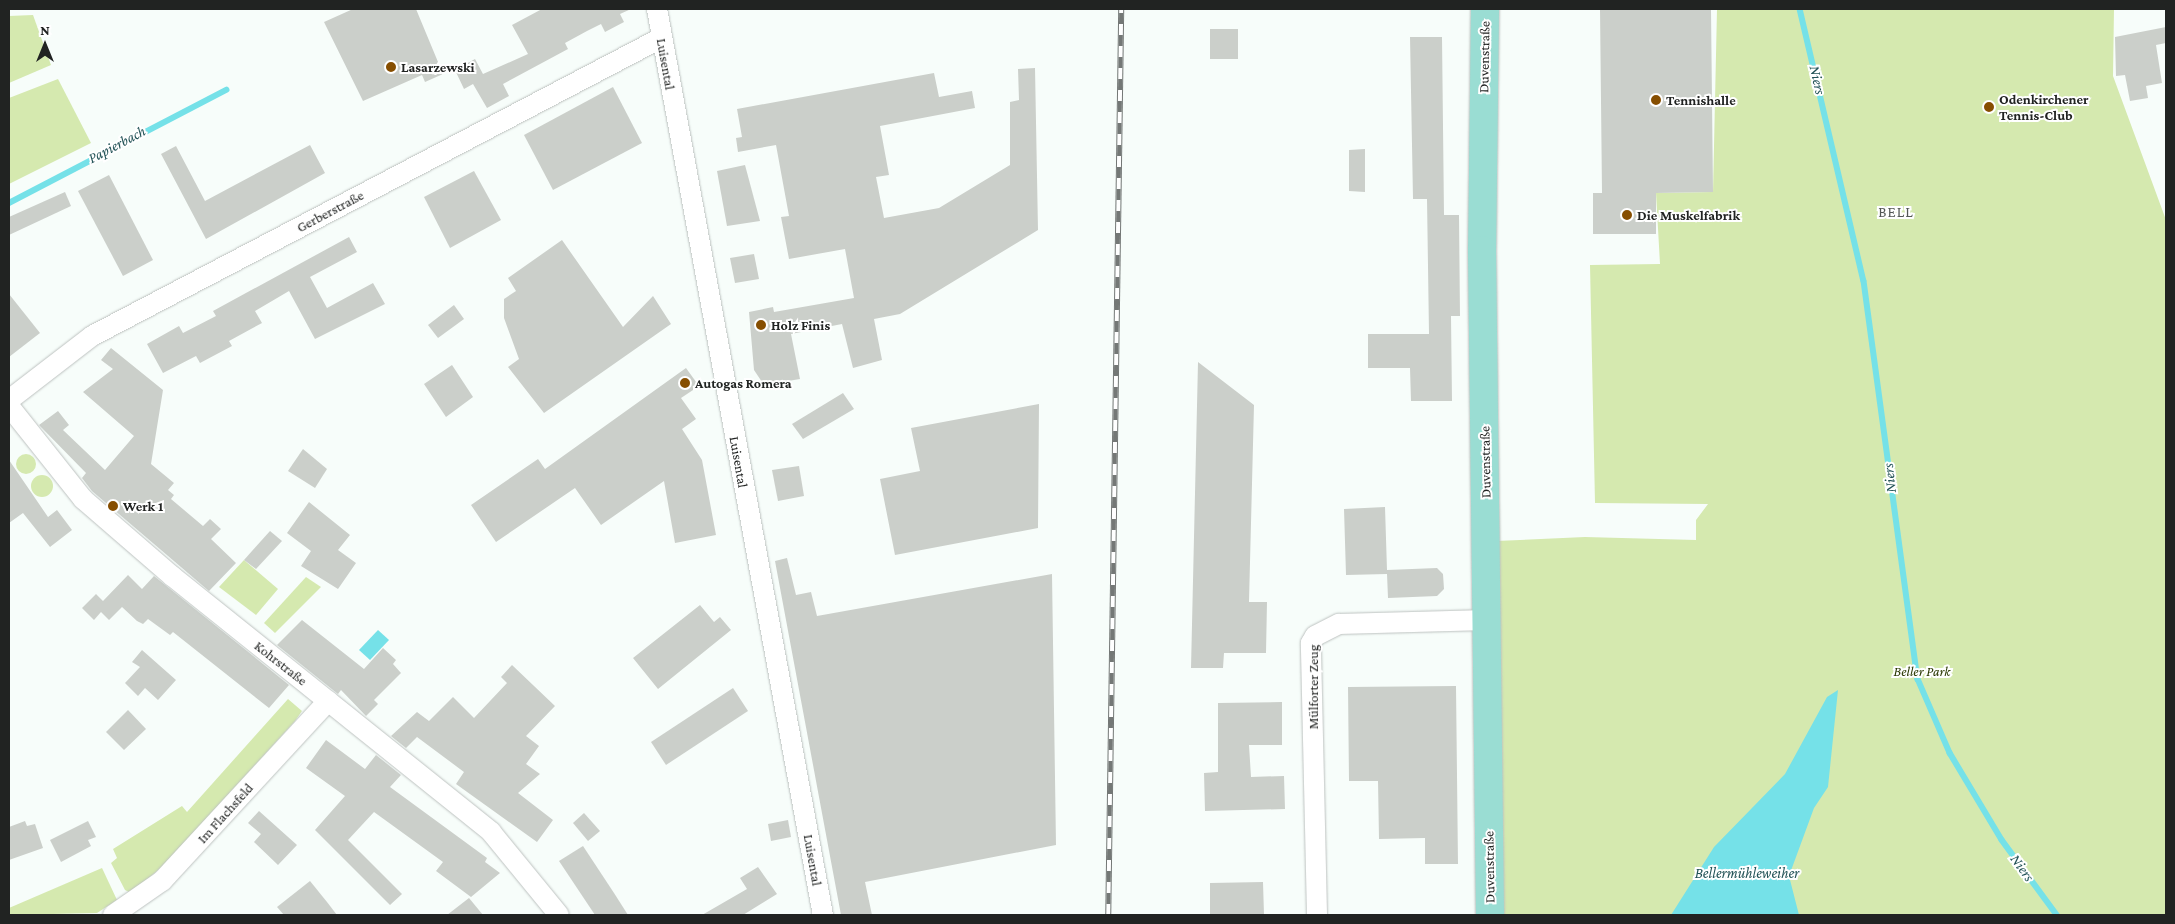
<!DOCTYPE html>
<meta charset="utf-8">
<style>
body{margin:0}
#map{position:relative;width:2175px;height:924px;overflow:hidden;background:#f7fdfa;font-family:"Crimson Pro",serif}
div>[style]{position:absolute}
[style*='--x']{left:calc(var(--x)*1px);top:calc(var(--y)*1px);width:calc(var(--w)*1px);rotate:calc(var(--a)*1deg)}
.green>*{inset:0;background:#d5e9af}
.round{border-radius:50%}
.water>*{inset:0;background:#75e1e8}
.stream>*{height:5.5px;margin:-2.75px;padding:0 2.75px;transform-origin:2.75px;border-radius:2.75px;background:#75e1e8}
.building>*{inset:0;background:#cbcfca}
.roads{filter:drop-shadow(0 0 1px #bdc2c0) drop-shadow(0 0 1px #bdc2c0)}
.minor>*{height:20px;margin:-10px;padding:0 10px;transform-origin:10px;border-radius:10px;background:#fff}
.primary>*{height:28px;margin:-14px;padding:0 14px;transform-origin:14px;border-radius:14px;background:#9addd3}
.rail>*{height:5.5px;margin-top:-2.75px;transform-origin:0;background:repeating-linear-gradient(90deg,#fff 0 11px,#747876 0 22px);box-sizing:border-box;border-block:1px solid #747876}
.dots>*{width:14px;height:14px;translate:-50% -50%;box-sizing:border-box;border:2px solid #fff;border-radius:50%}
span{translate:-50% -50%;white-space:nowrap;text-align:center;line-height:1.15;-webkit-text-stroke:4px #fff;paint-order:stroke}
.street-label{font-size:14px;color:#212322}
.poi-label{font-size:14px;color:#212322;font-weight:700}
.left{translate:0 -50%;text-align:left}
.park-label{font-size:14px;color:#293700;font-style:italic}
.water-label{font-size:15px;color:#225256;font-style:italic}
.neighbourhood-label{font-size:15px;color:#535755;letter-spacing:1px}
.frame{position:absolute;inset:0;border:10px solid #212322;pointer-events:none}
.north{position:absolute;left:20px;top:20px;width:50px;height:50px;-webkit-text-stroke:4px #fff;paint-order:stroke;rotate:0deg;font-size:14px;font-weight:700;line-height:20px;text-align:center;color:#212322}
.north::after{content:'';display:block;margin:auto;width:18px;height:22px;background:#212322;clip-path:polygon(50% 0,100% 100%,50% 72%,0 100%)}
</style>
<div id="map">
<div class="green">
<i style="clip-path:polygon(1717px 9px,2114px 9px,2113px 76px,2166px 220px,2166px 915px,1502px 915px,1496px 541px,1585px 537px,1696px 540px,1696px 520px,1708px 504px,1595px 503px,1590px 265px,1660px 264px,1656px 193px,1713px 192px)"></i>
<i style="clip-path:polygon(33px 15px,51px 65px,9px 83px,9px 16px)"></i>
<i style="clip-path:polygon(58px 79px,91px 143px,9px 184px,9px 98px)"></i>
<i class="round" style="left:16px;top:454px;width:20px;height:20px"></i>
<i class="round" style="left:31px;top:475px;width:22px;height:22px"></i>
<i style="clip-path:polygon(244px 560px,278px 589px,256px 615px,219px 587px)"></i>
<i style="clip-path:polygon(306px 577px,321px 587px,275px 633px,264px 623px)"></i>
<i style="clip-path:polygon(288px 699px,302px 711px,295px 721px,164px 865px,131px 893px,125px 890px,111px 863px,117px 858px,113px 849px,182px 806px,187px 812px)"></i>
<i style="clip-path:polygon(102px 868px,117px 900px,97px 913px,9px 915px,9px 908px)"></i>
</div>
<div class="water">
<i style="clip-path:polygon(378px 630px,389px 640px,370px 660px,359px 650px)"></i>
<i style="clip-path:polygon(1838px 690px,1828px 787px,1814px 808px,1789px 876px,1799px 915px,1671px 915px,1714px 847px,1785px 774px,1827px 697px)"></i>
</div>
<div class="stream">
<i style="--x:1800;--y:9;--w:279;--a:76.8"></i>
<i style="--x:1864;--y:281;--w:402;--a:82.3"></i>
<i style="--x:1918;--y:679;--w:81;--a:66.6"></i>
<i style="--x:1950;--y:753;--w:101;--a:59.1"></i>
<i style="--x:2002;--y:840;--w:93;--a:53.7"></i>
<i style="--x:9;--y:203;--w:245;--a:-27.5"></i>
</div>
<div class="building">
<i style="clip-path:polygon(353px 9px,416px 9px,443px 74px,425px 82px,422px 75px,363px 101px,324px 22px)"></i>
<i style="clip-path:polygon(542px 9px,631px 9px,620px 14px,624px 22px,605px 32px,601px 24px,587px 31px,565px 43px,568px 49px,503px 84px,509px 96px,487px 108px,473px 84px,464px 89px,455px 70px,475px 59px,483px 74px,528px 54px,512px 25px)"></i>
<i style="clip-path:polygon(1600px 9px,1711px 9px,1713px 192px,1656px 193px,1656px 234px,1593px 234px,1593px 193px,1602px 193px)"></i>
<i style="clip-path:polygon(2166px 27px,2166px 43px,2156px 45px,2162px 83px,2146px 86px,2148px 98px,2130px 101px,2125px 75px,2116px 76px,2115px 37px)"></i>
<i style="clip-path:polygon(1210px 29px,1238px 29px,1238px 59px,1210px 59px)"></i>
<i style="clip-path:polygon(1410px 37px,1442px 37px,1444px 215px,1459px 215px,1460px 316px,1451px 316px,1452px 401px,1411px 401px,1410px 368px,1368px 368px,1368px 334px,1429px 334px,1427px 199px,1413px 199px)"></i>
<i style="clip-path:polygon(1035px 68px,1038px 230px,900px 314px,874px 319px,882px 360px,853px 368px,842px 324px,791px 334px,800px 379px,764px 385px,754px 370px,749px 312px,773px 307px,774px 312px,854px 298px,845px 249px,789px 259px,781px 217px,789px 216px,776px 145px,738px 152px,736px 138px,742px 137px,737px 109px,934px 73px,939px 97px,972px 91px,975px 108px,880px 126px,889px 175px,876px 177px,884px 218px,939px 208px,1010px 165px,1010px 102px,1019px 100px,1018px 69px)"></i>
<i style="clip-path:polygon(613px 87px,642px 143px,553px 190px,524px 135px)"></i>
<i style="clip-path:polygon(310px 145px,325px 173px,206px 239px,161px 154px,176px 146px,205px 201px)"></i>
<i style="clip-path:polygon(1365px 149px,1365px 192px,1349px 191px,1349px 150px)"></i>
<i style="clip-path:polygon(745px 165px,760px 221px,727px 226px,717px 171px)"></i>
<i style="clip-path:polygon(474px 171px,501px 220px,450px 248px,424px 197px)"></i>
<i style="clip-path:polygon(109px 175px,153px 260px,123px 276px,78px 191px)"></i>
<i style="clip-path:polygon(65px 192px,71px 206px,9px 235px,9px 217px)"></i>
<i style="clip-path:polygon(349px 237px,357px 252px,310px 277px,327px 308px,373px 283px,385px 304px,315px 339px,289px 291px,255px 311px,262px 323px,229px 341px,232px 346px,200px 363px,196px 356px,163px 373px,147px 344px,179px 326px,183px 333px,216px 316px,213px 311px)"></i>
<i style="clip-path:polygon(562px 240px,623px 327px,653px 296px,671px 324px,544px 413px,508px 367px,519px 359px,504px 318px,504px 299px,516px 291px,508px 278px)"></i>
<i style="clip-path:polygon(754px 254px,759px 279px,735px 283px,730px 258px)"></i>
<i style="clip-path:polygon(9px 294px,40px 333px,9px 357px)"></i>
<i style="clip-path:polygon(454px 305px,464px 319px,438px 338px,428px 325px)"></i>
<i style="clip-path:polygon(111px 348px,163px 390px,151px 464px,174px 483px,168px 490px,174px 495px,171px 499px,203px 526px,210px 519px,221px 529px,211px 539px,236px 563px,209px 591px,92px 491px,82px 478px,86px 473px,39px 425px,58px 411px,69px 425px,63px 430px,105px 470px,134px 436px,83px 392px,113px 369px,101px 360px)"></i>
<i style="clip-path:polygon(1198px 362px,1254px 405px,1249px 602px,1267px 602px,1266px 653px,1224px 653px,1223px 668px,1191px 668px)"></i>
<i style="clip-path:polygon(452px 365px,473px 397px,446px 417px,424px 384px)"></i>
<i style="clip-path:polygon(686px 368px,699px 386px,681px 398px,696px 419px,682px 429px,702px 460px,716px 535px,675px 543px,664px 481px,601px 525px,575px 488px,496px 542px,471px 505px,538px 459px,545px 469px)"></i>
<i style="clip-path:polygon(843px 393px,854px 409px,803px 439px,792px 424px)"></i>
<i style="clip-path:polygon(1039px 404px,1038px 528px,895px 555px,880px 479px,920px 471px,911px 428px)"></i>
<i style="clip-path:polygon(303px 449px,327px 469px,315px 488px,288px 471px)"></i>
<i style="clip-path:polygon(9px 460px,48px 517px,57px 510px,72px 530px,50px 547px,23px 513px,9px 523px)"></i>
<i style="clip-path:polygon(799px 466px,804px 496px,778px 501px,772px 470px)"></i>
<i style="clip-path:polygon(309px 502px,350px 535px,338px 550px,356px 563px,338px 589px,301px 566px,311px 551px,287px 533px)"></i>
<i style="clip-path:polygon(1385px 507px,1387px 570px,1437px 568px,1443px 574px,1444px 589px,1437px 596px,1388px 598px,1387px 574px,1346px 575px,1344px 509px)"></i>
<i style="clip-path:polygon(270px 531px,282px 541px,256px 569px,244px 560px)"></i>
<i style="clip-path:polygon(787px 558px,796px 595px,811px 592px,817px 616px,1052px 574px,1056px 845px,865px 882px,872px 915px,841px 915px,775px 561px)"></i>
<i style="clip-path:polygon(128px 575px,142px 589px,154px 576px,289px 685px,269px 708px,173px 632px,170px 635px,148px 619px,143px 624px,137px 621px,122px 607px,109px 620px,101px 612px,94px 620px,82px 608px,96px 594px,103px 601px)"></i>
<i style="clip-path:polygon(700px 605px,714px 622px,720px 617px,731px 630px,658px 689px,633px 658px)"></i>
<i style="clip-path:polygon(302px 620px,364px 669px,383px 648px,396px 660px,393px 664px,401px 673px,374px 700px,378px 704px,366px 716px,341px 690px,338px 694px,277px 645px)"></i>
<i style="clip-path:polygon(142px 650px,176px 680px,158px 700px,145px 688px,138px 696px,125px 683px,140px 667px,132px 662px)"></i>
<i style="clip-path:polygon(512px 665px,555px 706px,526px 736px,539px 746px,526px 764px,540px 774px,518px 793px,553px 820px,537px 842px,456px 784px,464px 772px,417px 737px,406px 748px,391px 736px,417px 712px,429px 721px,453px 697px,474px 718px,507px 683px,501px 677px)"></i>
<i style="clip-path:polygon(1456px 686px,1458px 864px,1425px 864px,1425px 838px,1379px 839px,1378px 781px,1349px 781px,1348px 687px)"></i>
<i style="clip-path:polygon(733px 688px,748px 711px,666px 765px,651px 742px)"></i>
<i style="clip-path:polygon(1282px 702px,1282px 745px,1249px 745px,1251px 777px,1284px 776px,1285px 809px,1205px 811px,1204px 773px,1218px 772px,1218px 703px)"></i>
<i style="clip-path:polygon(128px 710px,146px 729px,124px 750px,106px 732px)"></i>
<i style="clip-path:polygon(326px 740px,365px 769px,376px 755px,401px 775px,390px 787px,487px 858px,485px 862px,500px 873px,471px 897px,436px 871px,443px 862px,374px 812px,348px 840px,402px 894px,390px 905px,315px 830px,345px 796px,306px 768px)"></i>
<i style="clip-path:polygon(259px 811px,297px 845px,278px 865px,254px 842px,261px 834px,248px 823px)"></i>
<i style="clip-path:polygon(584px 813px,600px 831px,588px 841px,573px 823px)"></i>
<i style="clip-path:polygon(788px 820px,791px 837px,771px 841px,768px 824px)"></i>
<i style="clip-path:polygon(25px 821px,27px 826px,35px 824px,43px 848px,9px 860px,9px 827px)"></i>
<i style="clip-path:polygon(88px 821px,96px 837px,88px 840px,91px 846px,61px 862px,50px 840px)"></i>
<i style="clip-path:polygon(583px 846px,614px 893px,628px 915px,595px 915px,559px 861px)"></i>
<i style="clip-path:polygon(758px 867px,777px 894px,743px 915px,702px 915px,747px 889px,740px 878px)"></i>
<i style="clip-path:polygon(310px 881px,327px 902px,337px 915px,284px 915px,277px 907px)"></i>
<i style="clip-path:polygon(1263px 882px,1264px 915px,1210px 915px,1210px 883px)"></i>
<i style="clip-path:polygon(469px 898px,483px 915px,447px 915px)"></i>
</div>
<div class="roads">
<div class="minor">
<i style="--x:657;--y:9;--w:921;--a:79.62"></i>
<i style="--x:9;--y:400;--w:105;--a:-37.6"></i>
<i style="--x:92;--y:336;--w:642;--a:-27.64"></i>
<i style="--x:9;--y:406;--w:119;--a:51.5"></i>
<i style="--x:83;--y:499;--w:118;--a:40.9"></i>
<i style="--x:172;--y:576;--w:409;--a:38.7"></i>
<i style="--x:491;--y:832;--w:107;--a:50.7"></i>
<i style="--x:113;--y:915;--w:60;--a:-34.8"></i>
<i style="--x:162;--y:881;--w:245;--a:-47.3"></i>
<i style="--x:1317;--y:915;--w:272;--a:-91.3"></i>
<i style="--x:1311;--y:643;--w:8;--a:-60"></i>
<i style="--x:1315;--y:636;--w:27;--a:-27"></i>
<i style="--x:1339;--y:624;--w:148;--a:-1.5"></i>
</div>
<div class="primary">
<i style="--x:1485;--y:9;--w:241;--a:90.7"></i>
<i style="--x:1482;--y:250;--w:665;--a:89.31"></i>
</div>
</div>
<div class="rail">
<i style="--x:1108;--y:915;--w:906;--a:-89.18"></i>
</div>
<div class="dots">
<i style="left:391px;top:67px;background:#864e00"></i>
<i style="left:1656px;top:100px;background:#864e00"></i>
<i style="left:1989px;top:107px;background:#864e00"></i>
<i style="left:1627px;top:215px;background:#864e00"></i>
<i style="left:761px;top:325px;background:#864e00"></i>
<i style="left:685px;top:383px;background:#864e00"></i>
<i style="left:113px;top:506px;background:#864e00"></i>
</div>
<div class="street-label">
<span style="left:1484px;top:57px;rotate:-89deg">Duvenstraße</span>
<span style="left:666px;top:64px;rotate:80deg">Luisental</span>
<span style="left:330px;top:211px;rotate:-28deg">Gerberstraße</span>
<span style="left:739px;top:462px;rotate:80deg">Luisental</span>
<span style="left:1485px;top:462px;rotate:-91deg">Duvenstraße</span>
<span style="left:281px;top:663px;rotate:38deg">Kohrstraße</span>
<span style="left:1313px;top:687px;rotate:-90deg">Mülforter Zeug</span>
<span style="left:225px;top:813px;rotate:-48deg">Im Flachsfeld</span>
<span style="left:813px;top:860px;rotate:80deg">Luisental</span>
<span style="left:1489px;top:867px;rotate:-91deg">Duvenstraße</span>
</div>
<div class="poi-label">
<span class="left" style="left:401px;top:67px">Lasarzewski</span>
<span class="left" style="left:1999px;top:107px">Odenkirchener<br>Tennis-Club</span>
<span class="left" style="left:1666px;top:100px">Tennishalle</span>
<span class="left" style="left:1637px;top:215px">Die Muskelfabrik</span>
<span class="left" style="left:771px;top:325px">Holz Finis</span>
<span class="left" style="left:695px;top:383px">Autogas Romera</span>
<span class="left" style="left:123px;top:506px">Werk 1</span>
</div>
<div class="park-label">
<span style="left:1922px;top:671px">Beller Park</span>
</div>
<div class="water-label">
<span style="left:1817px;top:80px;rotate:77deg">Niers</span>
<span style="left:117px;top:145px;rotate:-28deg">Papierbach</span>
<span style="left:1890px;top:478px;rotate:-96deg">Niers</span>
<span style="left:2022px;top:868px;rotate:54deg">Niers</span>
<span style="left:1747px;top:874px">Bellermühleweiher</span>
</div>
<div class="neighbourhood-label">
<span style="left:1896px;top:213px">BELL</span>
</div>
<div class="frame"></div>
<div class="north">N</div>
</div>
